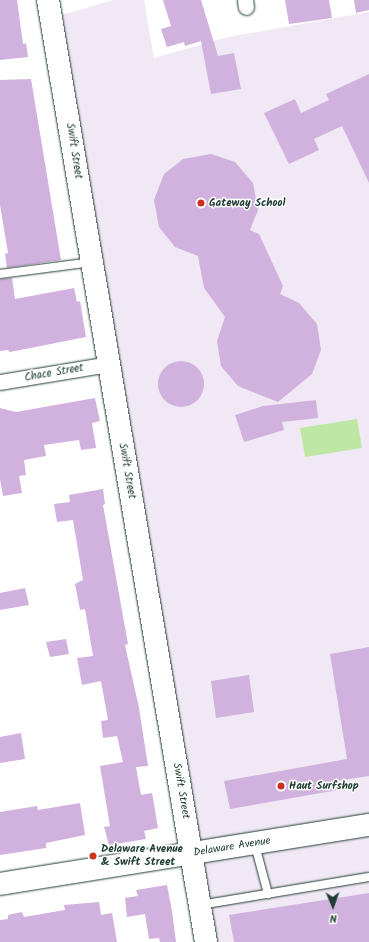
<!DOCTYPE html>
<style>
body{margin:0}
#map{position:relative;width:369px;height:942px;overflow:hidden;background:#fff;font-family:Kalam,sans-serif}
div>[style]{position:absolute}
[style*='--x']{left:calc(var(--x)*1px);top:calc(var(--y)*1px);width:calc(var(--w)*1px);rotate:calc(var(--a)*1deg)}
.built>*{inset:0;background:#f1e8f5}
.green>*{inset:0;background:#bee7a3}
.building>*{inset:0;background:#d1b1dd}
.round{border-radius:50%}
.roads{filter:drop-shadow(0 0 1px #1f3d34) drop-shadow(0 0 1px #1f3d34)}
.lane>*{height:8px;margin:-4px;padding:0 4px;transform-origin:4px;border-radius:4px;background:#fff}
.street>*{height:15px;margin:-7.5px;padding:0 7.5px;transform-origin:7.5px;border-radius:7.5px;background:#fff}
.secondary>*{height:22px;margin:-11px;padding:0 11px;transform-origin:11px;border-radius:11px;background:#fff}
.dots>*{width:11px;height:11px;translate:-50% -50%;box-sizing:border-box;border:2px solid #fff;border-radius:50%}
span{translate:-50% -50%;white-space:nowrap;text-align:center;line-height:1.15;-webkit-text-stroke:3px #fff;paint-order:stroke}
.street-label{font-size:11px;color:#1f3d34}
.poi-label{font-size:11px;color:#1f3d34;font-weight:700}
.left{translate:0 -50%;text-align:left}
.north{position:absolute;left:313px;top:886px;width:40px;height:40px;-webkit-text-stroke:3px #fff;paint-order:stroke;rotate:178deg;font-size:11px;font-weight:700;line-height:16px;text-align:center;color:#1f3d34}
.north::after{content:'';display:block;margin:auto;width:14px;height:18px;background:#1f3d34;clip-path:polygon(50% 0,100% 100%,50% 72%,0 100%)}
</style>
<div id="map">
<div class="built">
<i style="clip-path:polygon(113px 0,144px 0,154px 58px,228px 37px,369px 12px,369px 942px,208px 942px,51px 16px,69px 13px)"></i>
</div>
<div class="green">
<i style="clip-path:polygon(357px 419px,362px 448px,305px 457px,300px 428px)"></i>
</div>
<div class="building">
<i style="clip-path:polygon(0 0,17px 0,23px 44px,26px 43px,28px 57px,0 60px)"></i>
<i style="clip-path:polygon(163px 0,201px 0,218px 56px,234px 53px,241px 89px,211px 94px,201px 41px,185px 46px,184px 42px,167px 47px,161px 29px,171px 26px)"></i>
<i style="clip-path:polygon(285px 0,329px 0,332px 18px,289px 24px)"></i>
<i style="clip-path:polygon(354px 0,369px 0,369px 10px,356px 13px)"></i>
<i style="clip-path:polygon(369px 74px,369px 183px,342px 126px,314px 139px,319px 150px,289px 164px,264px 113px,295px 99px,301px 113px,329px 100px,326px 94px)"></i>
<i style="clip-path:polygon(31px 79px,61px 260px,7px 268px,5px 254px,8px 253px,0 205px,0 80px)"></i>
<i style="clip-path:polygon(211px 154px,235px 162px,253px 183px,258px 210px,250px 230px,259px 234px,283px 286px,280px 294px,299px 303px,317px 324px,321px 350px,312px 374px,278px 402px,238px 386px,221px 366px,217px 341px,225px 317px,204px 288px,198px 256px,175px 247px,159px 227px,154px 200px,164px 174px,183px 159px)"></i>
<i style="clip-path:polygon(12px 278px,15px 299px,74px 288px,77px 302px,80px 301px,86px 337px,10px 352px,8px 350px,0 351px,0 279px)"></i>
<i class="round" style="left:158px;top:361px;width:46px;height:46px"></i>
<i style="clip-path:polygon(95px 398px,100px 421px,92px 423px,96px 448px,81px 450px,79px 440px,44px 445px,46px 456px,24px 460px,26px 475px,19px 476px,22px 493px,3px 496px,0 479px,0 408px,16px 412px)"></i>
<i style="clip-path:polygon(316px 400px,318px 418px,282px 422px,284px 430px,244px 442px,235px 415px,263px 406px)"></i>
<i style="clip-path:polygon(103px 489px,105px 504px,103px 505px,128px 644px,125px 645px,139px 708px,148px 766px,136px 767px,141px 795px,152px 793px,158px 828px,144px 831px,146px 839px,109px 845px,104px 827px,110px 826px,100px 766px,123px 762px,117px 736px,103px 738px,101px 721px,108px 720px,101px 681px,82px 685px,77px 658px,93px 656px,85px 609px,80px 610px,75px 584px,83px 580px,73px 520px,57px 522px,54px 504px,70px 502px,69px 495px)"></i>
<i style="clip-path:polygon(25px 588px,29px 605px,0 610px,0 593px)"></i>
<i style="clip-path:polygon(66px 639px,69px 654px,50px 657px,46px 642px)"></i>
<i style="clip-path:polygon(369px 647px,369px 776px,336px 781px,338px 790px,230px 809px,224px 781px,347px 759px,330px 654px)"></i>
<i style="clip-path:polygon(249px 675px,254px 712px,216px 718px,211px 681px)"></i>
<i style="clip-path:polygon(21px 733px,25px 759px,0 763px,0 737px)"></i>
<i style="clip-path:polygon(80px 803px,85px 835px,46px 843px,46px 848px,0 855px,0 812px,37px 806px,38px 810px)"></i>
<i style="clip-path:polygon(167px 885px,172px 911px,176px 942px,160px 942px,159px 938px,149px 939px,145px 914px,127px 917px,125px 898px,138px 896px,136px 890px)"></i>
<i style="clip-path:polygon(369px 893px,369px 942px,234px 942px,229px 915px)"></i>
<i style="clip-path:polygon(99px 902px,101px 915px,112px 913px,117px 942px,0 942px,0 920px,8px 919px,8px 915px,22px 912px,24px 917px,65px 910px,64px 905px)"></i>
</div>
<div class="roads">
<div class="lane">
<i style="--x:0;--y:274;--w:93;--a:-7.4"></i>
<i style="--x:255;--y:845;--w:51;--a:75.1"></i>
<i style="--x:200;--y:905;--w:171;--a:-9.4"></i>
</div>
<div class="street">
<i style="--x:245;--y:0;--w:7;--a:82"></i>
<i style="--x:0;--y:382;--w:110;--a:-9.4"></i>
</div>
<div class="secondary">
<i style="--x:48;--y:0;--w:955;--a:80.48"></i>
<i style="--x:0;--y:884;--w:374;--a:-9.1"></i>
</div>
</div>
<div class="dots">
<i style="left:201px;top:203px;background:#c8321e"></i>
<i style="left:281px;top:786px;background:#c8321e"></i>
<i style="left:93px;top:856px;background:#c8321e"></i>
</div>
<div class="street-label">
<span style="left:74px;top:151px;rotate:81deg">Swift Street</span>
<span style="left:54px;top:373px;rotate:-10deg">Chace Street</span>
<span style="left:127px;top:471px;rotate:80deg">Swift Street</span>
<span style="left:181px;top:791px;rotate:80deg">Swift Street</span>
<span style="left:232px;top:847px;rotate:-9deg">Delaware Avenue</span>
</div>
<div class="poi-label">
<span class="left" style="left:209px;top:203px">Gateway School</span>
<span class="left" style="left:289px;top:786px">Haut Surfshop</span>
<span class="left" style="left:101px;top:856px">Delaware Avenue<br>&amp; Swift Street</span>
</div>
<div class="north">N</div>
</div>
